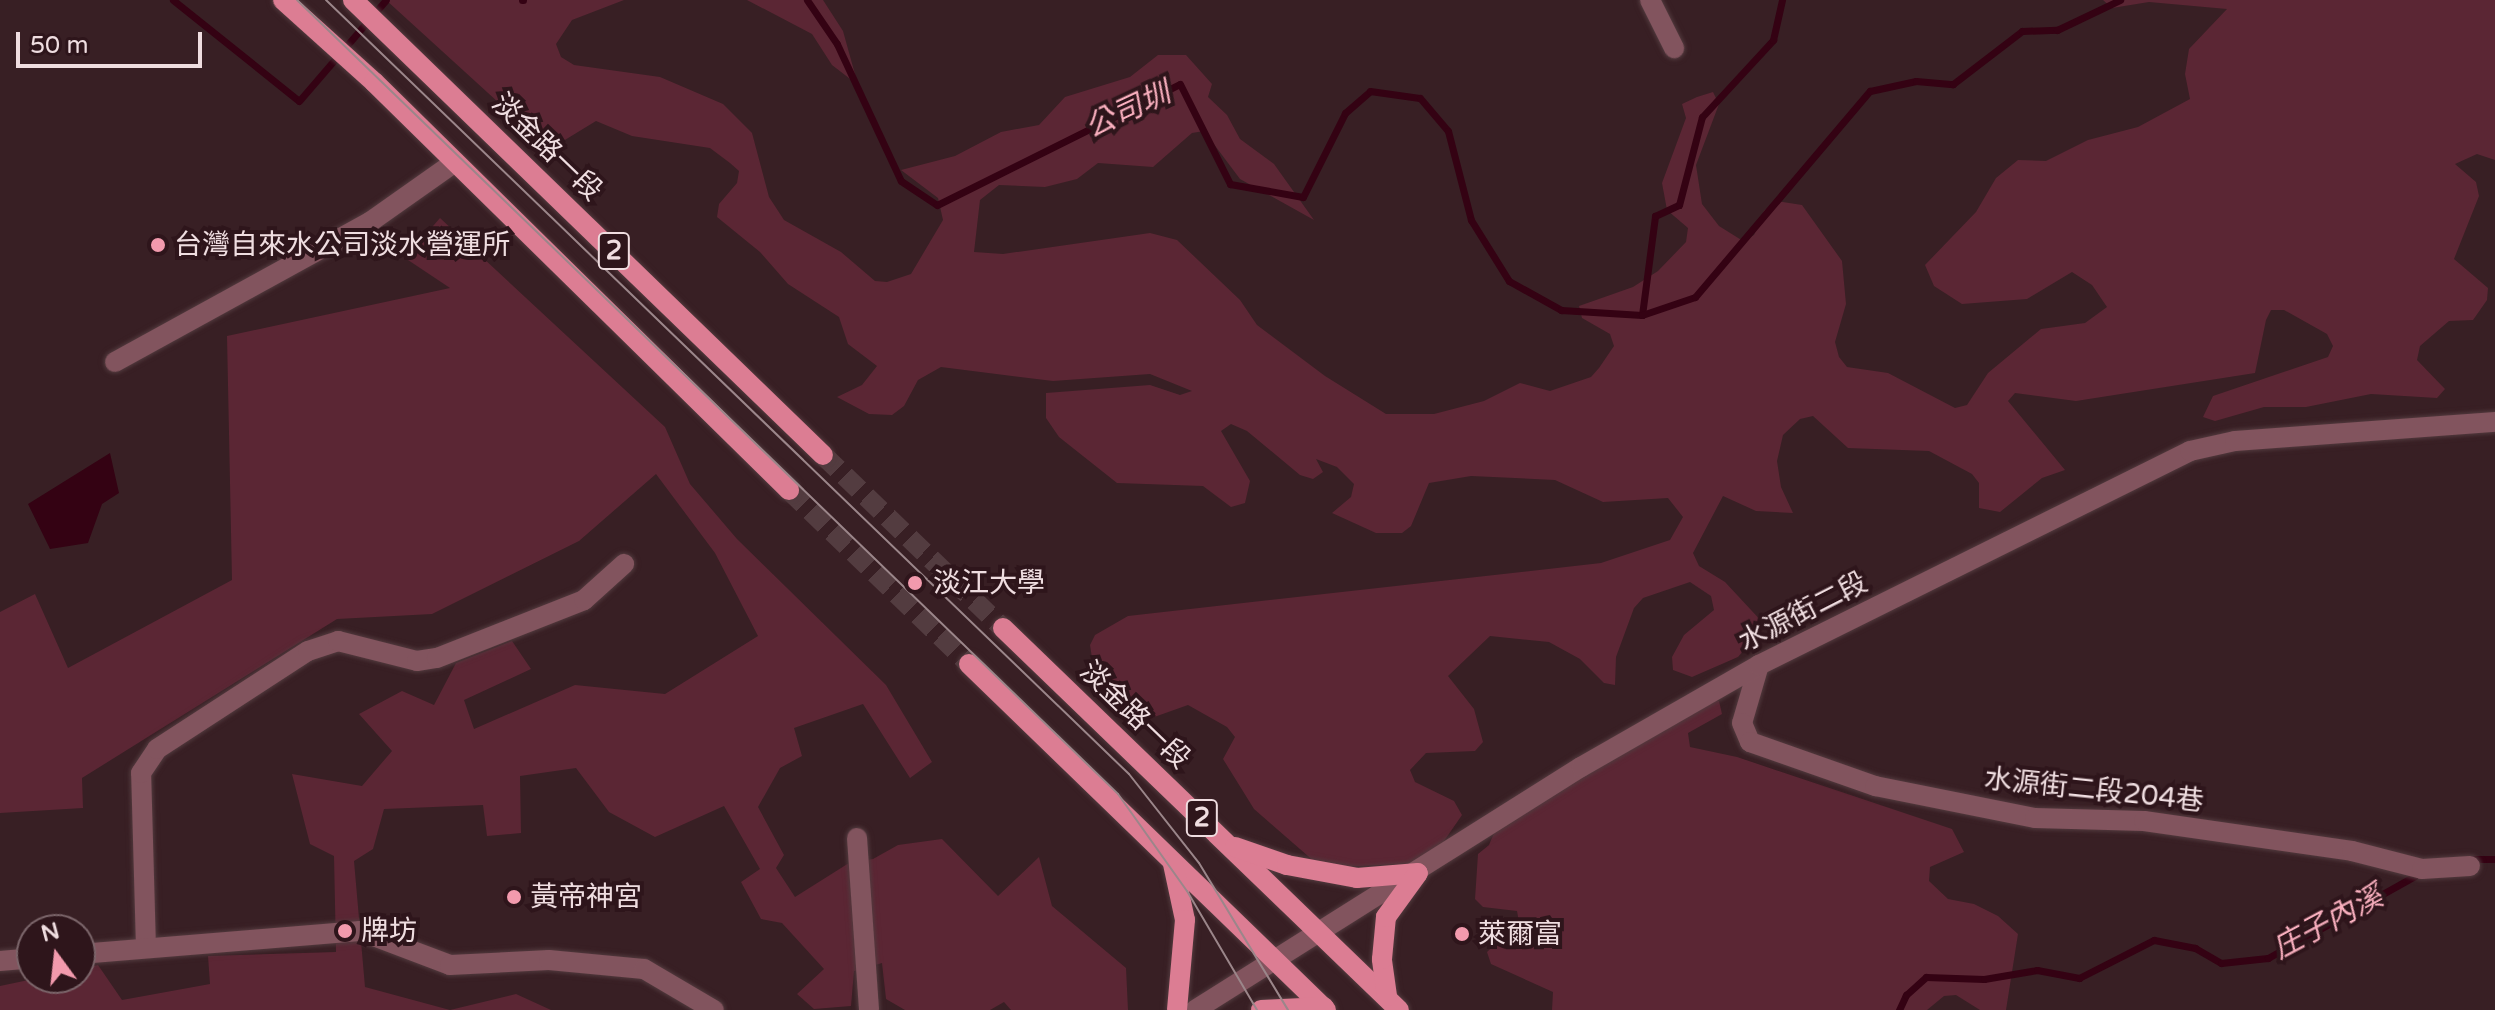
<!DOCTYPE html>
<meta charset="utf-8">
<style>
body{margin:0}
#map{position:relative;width:2495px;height:1010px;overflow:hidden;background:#381f24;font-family:"Varela Round","Noto Sans TC",sans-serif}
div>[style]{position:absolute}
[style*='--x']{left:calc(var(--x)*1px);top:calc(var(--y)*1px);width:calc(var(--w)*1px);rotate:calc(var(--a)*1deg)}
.green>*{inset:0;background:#5b2634}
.water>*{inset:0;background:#340213}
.stream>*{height:7px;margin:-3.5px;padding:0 3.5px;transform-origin:3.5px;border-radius:3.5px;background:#340213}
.major-tunnel>*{height:20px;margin-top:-10px;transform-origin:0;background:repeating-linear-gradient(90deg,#533c40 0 20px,transparent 0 30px)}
.roads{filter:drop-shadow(0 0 2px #523a3e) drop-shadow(0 0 2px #523a3e)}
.minor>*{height:20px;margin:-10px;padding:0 10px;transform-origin:10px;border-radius:10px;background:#82545e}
.major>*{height:20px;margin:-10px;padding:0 10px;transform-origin:10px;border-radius:10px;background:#dc7d93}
.tram>*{height:2px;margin:-1px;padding:0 1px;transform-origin:1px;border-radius:1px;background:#9b868a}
.dots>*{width:22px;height:22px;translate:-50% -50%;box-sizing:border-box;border:4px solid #2e151b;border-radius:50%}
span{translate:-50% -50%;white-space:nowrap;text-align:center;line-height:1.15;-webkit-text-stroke:8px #2e151b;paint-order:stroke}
.shield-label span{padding:2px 6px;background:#2e151b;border:2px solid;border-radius:6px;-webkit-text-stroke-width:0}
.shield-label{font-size:26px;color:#efdde0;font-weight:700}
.street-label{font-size:28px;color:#efdde0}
.poi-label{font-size:28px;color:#efdde0}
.left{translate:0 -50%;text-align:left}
.water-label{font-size:30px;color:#f9afbe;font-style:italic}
.north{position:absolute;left:16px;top:914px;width:80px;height:80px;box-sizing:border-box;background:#2e151b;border:2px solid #7b656a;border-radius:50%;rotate:345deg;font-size:22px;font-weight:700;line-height:32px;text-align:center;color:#efdde0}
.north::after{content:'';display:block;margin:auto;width:28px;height:36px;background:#f29aad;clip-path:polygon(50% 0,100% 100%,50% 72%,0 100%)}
.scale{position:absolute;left:16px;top:32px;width:186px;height:36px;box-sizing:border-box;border:4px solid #efdde0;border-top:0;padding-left:10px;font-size:24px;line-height:28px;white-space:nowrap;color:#efdde0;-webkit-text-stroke:6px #2e151b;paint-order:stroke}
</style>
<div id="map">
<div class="green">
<i style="clip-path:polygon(386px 0,624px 0,572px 20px,556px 44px,561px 57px,574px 65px,660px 77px,723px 104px,752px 133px,769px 197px,784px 220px,841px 252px,875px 281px,887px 282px,911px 274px,943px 220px,938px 198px,901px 170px,955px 156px,1001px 132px,1039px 125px,1065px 97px,1130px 77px,1158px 55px,1186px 55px,1212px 84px,1208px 97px,1227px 115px,1240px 139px,1274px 164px,1314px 220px,1240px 179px,1204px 131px,1192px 133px,1153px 167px,1098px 163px,1077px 179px,1045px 187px,999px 185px,980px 200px,974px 252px,1003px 254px,1150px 233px,1177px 240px,1240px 300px,1257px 325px,1325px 376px,1386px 414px,1434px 414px,1484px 401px,1520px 383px,1550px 391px,1591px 377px,1599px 368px,1614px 346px,1610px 334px,1582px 318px,1579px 306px,1633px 287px,1658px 271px,1686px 242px,1688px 228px,1667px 210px,1662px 183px,1686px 118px,1682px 104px,1697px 97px,1713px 92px,1719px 104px,1696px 165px,1702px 204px,1719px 226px,1743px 241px,1754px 235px,1764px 211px,1776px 201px,1802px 205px,1842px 261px,1846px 304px,1835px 342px,1839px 357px,1847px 367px,1888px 373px,1955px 408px,1967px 405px,1988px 373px,2041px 329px,2085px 323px,2107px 307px,2092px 285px,2072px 272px,2027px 299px,1962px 304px,1934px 286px,1925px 265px,1976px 212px,1996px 178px,2018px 160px,2046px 161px,2088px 140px,2138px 127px,2190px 99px,2185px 74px,2189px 49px,2227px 9px,2149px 2px,2112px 8px,2103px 0,2495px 0,2495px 160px,2477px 154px,2455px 164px,2476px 182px,2479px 196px,2454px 259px,2488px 288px,2487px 300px,2473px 320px,2449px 321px,2420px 346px,2417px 360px,2445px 389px,2437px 398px,2371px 394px,2306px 407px,2264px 407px,2215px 421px,2203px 417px,2213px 396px,2328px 357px,2333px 346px,2327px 334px,2284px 310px,2271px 310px,2266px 320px,2255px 373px,2076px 401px,2015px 393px,2008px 401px,2065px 470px,2042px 478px,2000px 512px,1979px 508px,1979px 483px,1972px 474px,1929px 451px,1848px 448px,1813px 416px,1800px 419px,1783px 435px,1777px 461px,1781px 487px,1793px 513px,1756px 511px,1723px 496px,1693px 553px,1699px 566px,1725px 582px,1765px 625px,1738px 657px,1692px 677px,1673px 670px,1672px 657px,1684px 635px,1714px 610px,1711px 596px,1690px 582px,1643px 598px,1634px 608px,1616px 657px,1615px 685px,1604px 683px,1580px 659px,1549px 642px,1490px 636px,1448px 676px,1474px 709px,1483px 742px,1475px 751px,1426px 753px,1410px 770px,1415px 782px,1454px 801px,1462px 815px,1433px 857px,1422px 863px,1339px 867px,1316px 863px,1254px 809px,1223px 759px,1235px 737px,1227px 727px,1188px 705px,1143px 721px,1112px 704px,1094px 671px,1090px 645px,1095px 635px,1128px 616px,1601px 563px,1670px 540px,1683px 517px,1668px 498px,1603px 502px,1555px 480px,1471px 476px,1429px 483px,1411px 526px,1402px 533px,1376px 533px,1332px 513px,1351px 497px,1354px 484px,1337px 467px,1316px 459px,1323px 472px,1313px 479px,1300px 475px,1247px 431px,1231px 424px,1221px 431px,1250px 481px,1245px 503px,1231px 507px,1203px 486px,1117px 483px,1059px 437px,1046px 418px,1046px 393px,1150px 385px,1180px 395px,1192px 391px,1150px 374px,1053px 381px,941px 367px,918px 380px,904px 406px,892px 415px,869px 414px,837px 397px,862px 385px,877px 366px,848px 344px,839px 317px,788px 284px,760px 252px,717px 217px,719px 204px,737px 183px,739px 171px,730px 163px,710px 148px,632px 136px,596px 121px,555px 146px,545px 145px)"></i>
<i style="clip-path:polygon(747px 0,823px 0,843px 31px,858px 85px,832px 65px,812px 34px)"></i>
<i style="clip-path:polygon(440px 218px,665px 427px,690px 484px,737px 539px,886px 685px,932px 762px,910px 778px,863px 704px,794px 728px,802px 756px,780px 768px,758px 807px,784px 855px,776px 868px,795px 897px,849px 863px,873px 859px,898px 845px,942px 839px,998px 896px,1039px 857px,1052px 906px,1126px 968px,1128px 1010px,1011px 1010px,1004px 1002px,990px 1010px,905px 1010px,886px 999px,882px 963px,854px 971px,851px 1006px,814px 1009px,797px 994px,824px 969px,782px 923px,761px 919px,741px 882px,760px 869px,724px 806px,655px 837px,609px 812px,576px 768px,520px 776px,521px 833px,487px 836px,483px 805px,384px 809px,373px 849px,354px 861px,365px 987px,450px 1010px,516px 994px,551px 1010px,0 1010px,0 986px,38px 978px,80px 978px,80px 969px,98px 965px,122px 1000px,210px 984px,208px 956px,336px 952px,334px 856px,310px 844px,292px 774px,362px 786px,392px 751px,359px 714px,402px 691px,434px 705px,456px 663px,512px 641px,531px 669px,464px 700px,474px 729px,575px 685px,665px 694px,758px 636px,715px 553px,656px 474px,579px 541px,432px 614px,337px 619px,82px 778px,83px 808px,0 813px,0 612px,35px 594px,68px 668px,232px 580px,227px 336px,450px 288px,405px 258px)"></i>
<i style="clip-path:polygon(1706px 701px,1719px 701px,1722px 714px,1688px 733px,1690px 747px,1737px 757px,1952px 829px,1964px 852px,1930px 867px,1929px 881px,1948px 899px,1974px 904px,1998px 916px,2018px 934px,2006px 1010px,1980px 1010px,1956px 995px,1944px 996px,1927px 1010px,1552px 1010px,1553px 992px,1491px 964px,1487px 952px,1519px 922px,1517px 911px,1483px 907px,1475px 899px,1478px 854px,1489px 845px,1499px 821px)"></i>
</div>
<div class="water">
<i style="clip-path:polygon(110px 453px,119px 493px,102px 504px,88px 543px,50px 549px,28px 504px)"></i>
</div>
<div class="stream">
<i style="--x:173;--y:0;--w:161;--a:38.7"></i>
<i style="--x:299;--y:101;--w:133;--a:-49.3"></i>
<i style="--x:522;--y:0;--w:1;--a:0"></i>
<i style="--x:807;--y:0;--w:53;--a:55.7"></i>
<i style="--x:837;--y:44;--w:151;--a:65"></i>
<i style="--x:901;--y:181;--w:43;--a:33.7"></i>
<i style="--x:937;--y:205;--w:271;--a:-26.5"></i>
<i style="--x:1180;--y:84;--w:112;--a:63.4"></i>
<i style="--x:1230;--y:184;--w:74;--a:10.1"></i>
<i style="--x:1303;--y:197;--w:94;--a:-63.4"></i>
<i style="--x:1345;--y:113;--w:33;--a:-41"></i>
<i style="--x:1370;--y:91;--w:50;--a:8"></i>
<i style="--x:1420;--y:98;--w:43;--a:49.7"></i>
<i style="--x:1448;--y:131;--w:92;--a:75.5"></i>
<i style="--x:1471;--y:220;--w:72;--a:58.1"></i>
<i style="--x:1509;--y:281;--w:60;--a:29.1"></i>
<i style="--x:1561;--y:310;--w:81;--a:3.5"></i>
<i style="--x:1642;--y:315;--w:100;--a:-82.5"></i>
<i style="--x:1655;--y:216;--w:26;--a:-25"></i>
<i style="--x:1679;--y:205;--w:91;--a:-75.4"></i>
<i style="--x:1702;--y:117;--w:105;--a:-47.3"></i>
<i style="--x:1773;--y:40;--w:41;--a:-77.3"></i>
<i style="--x:1642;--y:315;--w:56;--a:-18.8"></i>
<i style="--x:1695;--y:297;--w:270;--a:-49.7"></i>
<i style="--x:1870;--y:91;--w:47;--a:-12.3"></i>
<i style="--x:1916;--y:81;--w:37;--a:5"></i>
<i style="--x:1953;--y:84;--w:87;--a:-37.5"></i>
<i style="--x:2022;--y:31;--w:35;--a:-2"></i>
<i style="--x:2057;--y:30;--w:70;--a:-25.5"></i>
<i style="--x:2466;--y:859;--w:29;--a:0"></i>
<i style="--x:1899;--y:1010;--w:17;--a:-65"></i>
<i style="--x:1906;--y:995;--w:27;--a:-42"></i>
<i style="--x:1926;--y:977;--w:58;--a:2"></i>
<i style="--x:1984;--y:979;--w:54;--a:-9.6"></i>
<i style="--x:2037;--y:970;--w:43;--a:10.8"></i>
<i style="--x:2079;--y:978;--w:84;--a:-26.9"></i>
<i style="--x:2154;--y:940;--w:42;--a:11"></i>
<i style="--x:2195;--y:948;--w:30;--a:30"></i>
<i style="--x:2221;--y:963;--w:47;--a:-6.1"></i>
<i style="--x:2268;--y:958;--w:174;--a:-29.2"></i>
</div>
<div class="major-tunnel">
<i style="--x:823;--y:455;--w:250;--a:43.9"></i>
<i style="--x:789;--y:490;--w:250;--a:44"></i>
</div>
<div class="roads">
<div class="minor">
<i style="--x:1650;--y:0;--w:54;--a:63.4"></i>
<i style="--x:115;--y:362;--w:291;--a:-28.8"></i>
<i style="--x:370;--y:222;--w:104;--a:-35.2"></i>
<i style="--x:1759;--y:665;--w:60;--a:106.3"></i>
<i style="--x:1742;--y:723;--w:21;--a:67"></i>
<i style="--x:1750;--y:742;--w:133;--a:19.4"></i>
<i style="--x:1875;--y:786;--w:163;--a:11.3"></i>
<i style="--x:2035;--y:818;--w:109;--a:1.6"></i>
<i style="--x:2144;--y:821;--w:210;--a:8.2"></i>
<i style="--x:2352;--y:851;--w:72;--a:14.4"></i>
<i style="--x:2422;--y:869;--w:48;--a:-3.6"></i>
<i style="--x:857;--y:838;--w:172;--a:86"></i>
<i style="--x:146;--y:948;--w:175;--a:-91.6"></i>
<i style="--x:141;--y:773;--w:29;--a:-56"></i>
<i style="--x:157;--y:749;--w:180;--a:-33"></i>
<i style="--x:308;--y:651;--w:32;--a:-18"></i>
<i style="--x:338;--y:641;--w:81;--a:14.2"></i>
<i style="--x:417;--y:661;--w:20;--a:-9"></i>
<i style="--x:437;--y:658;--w:158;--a:-21.5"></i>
<i style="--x:584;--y:600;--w:54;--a:-42"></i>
<i style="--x:80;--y:954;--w:281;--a:-4.7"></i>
<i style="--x:360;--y:931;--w:96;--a:20.7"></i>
<i style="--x:450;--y:965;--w:99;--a:-2.9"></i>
<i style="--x:549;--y:960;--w:95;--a:5.4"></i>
<i style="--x:644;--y:969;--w:81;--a:30.4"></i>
<i style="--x:0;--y:961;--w:32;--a:-5"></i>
<i style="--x:1195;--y:1010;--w:456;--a:-32.2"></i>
<i style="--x:1581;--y:767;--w:205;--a:-29.8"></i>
<i style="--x:1759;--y:665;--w:481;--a:-26.4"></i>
<i style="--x:2190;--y:451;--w:46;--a:-12.5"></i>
<i style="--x:2235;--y:441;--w:261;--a:-4.2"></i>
</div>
<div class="major">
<i style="--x:283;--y:0;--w:122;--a:42"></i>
<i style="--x:374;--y:82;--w:582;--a:44.51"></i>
<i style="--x:353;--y:0;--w:654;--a:44.07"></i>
<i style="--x:1003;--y:628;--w:550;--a:43.97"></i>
<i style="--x:969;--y:664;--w:497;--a:44.1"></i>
<i style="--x:1235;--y:847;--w:55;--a:19.1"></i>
<i style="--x:1287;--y:865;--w:71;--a:10.5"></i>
<i style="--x:1357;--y:878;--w:61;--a:-4.7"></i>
<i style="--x:1173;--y:864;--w:57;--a:77.9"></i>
<i style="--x:1185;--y:920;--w:90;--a:95.1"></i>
<i style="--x:1387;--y:996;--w:37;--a:-98"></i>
<i style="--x:1382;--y:959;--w:42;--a:-84.6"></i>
<i style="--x:1386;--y:917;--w:54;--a:-54"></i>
<i style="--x:1261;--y:1010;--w:63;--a:-2.7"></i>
</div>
</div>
<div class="tram">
<i style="--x:297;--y:0;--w:1142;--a:44.04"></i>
<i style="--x:1118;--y:794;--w:119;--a:54.6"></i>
<i style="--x:1187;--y:891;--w:138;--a:59.5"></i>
<i style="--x:326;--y:0;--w:1115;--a:43.95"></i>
<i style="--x:1129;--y:774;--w:113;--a:51.8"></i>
<i style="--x:1199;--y:863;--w:172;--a:58.8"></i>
</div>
<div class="dots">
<i style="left:158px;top:245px;background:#f29aad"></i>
<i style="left:915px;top:583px;background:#f29aad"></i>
<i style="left:514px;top:897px;background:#f29aad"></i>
<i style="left:345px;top:931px;background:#f29aad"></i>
<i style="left:1462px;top:934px;background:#f29aad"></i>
</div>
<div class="shield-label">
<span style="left:614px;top:251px">2</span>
<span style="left:1202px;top:818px">2</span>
</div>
<div class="street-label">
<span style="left:547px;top:147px;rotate:44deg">淡金路一段</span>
<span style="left:1803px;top:612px;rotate:-27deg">水源街二段</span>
<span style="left:1135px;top:715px;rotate:44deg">淡金路一段</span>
<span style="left:2094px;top:790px;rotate:6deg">水源街二段204巷</span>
</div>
<div class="poi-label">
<span class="left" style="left:174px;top:245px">台灣自來水公司淡水營運所</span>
<span class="left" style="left:933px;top:583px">淡江大學</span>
<span class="left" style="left:530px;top:897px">黃帝神宮</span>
<span class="left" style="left:361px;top:931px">牌坊</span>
<span class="left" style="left:1478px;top:934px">萊爾富</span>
</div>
<div class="water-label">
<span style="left:1128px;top:111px;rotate:-25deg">公司圳</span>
<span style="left:2328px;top:923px;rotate:-28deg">庄子內溪</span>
</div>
<div class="north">N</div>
<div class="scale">50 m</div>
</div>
